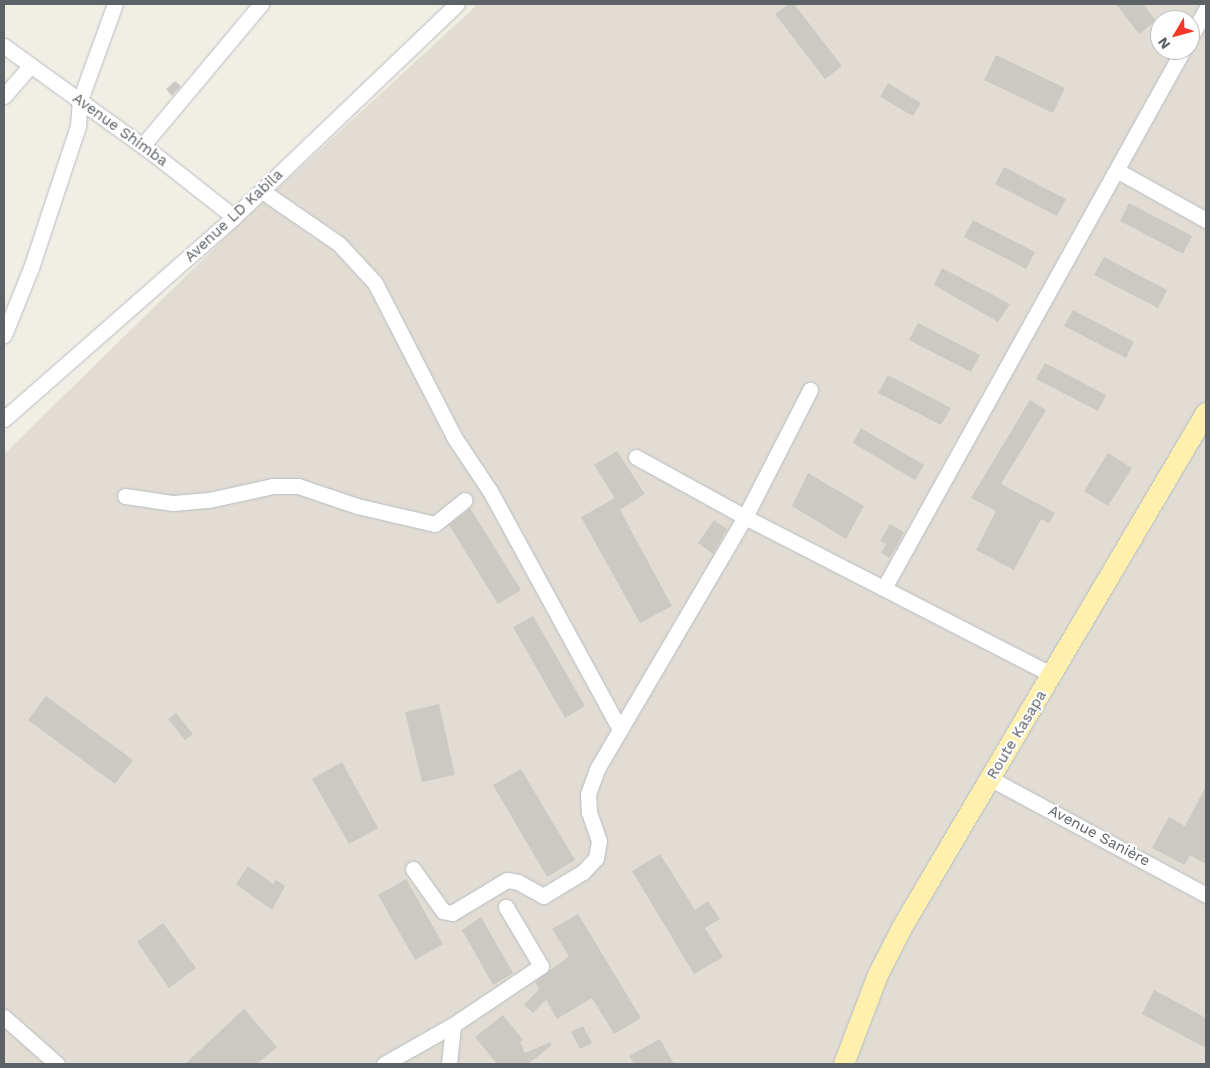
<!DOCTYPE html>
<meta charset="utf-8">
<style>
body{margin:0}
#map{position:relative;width:1210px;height:1068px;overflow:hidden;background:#f1eee6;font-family:"Work Sans",sans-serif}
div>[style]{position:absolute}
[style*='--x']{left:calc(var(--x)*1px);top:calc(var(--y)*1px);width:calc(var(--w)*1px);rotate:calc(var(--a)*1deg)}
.education>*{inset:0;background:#e1ddd4}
.building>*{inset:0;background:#ccc9c3}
.roads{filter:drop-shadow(0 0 1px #b8bcc0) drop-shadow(0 0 1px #b8bcc0)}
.minor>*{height:15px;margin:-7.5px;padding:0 7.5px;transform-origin:7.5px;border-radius:7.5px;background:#fff}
.major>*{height:20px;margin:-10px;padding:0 10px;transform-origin:10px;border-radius:10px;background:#fff1ad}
span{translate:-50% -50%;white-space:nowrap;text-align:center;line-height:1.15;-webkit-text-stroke:4px #fff;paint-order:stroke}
.street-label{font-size:15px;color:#5d6267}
.frame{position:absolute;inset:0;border:5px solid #5d6267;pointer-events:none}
.north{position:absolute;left:1150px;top:10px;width:50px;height:50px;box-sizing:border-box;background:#fff;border:1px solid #bec0c2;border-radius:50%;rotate:233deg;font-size:14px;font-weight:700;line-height:20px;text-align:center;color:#5d6267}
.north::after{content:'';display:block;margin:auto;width:18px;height:22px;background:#f43728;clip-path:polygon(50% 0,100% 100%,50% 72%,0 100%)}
</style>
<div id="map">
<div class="education">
<i style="clip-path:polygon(evenodd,478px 4px,1206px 4px,1206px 1064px,4px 1064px,4px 454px,237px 226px,478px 4px,1160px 20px,1190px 20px,1190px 50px,1160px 50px,1160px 20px)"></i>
</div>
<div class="building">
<i style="clip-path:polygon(789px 4px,794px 4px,842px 66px,825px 79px,775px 14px)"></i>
<i style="clip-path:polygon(1116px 4px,1143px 4px,1156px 21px,1139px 34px)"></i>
<i style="clip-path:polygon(996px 55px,1065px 88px,1053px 113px,984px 80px)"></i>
<i style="clip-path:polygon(175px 81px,181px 86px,172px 96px,166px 89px)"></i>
<i style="clip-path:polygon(888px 83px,921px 103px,913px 116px,880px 97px)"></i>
<i style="clip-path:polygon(1004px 167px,1066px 199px,1057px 216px,995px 184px)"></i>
<i style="clip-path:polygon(1129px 203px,1192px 236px,1183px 254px,1120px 221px)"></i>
<i style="clip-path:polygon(973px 220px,1035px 252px,1026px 269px,964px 237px)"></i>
<i style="clip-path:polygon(1104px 257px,1167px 290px,1158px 308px,1094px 275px)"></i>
<i style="clip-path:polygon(942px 268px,1010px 304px,998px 322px,934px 285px)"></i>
<i style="clip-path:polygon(1073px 310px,1134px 342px,1126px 358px,1064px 326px)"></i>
<i style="clip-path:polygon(918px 323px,980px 355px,971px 372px,909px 340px)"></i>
<i style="clip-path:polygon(1045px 363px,1106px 395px,1098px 411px,1036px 379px)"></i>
<i style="clip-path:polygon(888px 375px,951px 408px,941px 425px,878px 393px)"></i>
<i style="clip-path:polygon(1030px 400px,1046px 410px,1001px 484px,1055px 513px,1049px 523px,1041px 519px,1014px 570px,976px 550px,996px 511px,971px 498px)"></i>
<i style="clip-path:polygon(861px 428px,924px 465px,915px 480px,853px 443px)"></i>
<i style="clip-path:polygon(617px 451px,645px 494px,620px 510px,672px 606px,640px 623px,581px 517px,615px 498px,594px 465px)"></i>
<i style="clip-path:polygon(1108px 453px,1132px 468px,1108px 506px,1084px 491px)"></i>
<i style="clip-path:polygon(808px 473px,864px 506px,846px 539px,792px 506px)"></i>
<i style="clip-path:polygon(470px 508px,521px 590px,498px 604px,449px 525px)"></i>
<i style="clip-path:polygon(714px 520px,727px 529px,713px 554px,698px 543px)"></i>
<i style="clip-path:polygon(890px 524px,904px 532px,890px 558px,881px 553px,886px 544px,880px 541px)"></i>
<i style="clip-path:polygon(533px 616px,585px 706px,565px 718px,513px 627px)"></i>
<i style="clip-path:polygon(46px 696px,133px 760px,115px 784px,28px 720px)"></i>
<i style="clip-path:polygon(439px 704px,455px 775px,422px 782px,405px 712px)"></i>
<i style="clip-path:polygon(176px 713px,193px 734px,185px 740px,168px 719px)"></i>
<i style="clip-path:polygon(342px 762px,378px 828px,349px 844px,312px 779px)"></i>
<i style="clip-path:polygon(521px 769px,575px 860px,547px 877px,493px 785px)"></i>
<i style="clip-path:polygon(1206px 786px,1206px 864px,1190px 855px,1185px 865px,1152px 848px,1169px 817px,1185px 826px)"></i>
<i style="clip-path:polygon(660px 854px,695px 910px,708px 901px,720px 919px,705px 928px,723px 957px,694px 974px,632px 871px)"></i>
<i style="clip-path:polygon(248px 866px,273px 884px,276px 880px,285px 886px,272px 910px,236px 884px)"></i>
<i style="clip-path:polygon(406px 879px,443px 944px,415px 960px,378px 895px)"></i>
<i style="clip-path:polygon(578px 914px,641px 1018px,614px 1034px,592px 998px,557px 1019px,546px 1000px,533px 1013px,524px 1005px,539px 989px,535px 982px,569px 956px,552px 929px)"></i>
<i style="clip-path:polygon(481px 917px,513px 973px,493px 985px,462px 930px)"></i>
<i style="clip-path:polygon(163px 923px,196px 968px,169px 988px,137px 942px)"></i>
<i style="clip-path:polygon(1154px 990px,1206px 1018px,1206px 1048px,1142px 1014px)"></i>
<i style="clip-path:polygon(244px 1009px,277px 1047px,257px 1064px,185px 1064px)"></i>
<i style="clip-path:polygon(503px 1015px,523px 1040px,520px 1042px,525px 1053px,550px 1042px,552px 1045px,528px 1064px,497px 1064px,475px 1037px)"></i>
<i style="clip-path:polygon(583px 1026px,592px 1043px,580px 1049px,571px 1032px)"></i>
<i style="clip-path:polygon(660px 1039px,674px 1064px,634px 1064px,629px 1056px)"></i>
</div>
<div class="roads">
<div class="minor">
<i style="--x:1190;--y:38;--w:33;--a:-61"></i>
<i style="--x:4;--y:46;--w:185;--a:35.8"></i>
<i style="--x:154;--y:154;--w:102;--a:38.2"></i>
<i style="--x:4;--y:96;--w:38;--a:-49"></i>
<i style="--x:143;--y:145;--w:184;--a:-50.1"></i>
<i style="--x:1118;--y:171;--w:101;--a:29.1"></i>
<i style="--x:262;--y:191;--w:93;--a:34.5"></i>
<i style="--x:339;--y:244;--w:53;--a:47.3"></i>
<i style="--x:375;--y:283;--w:173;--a:62.8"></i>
<i style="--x:454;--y:437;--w:65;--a:56.3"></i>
<i style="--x:490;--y:491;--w:270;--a:61.4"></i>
<i style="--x:4;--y:335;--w:72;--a:-68.1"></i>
<i style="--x:31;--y:268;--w:150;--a:-71.7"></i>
<i style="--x:78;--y:126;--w:26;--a:-86"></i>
<i style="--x:80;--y:100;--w:102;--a:-70"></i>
<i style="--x:4;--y:419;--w:306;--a:-41.3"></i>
<i style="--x:234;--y:217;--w:308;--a:-43.7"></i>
<i style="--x:636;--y:457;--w:124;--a:28.8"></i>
<i style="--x:745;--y:517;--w:143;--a:-62.9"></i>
<i style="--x:125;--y:496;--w:49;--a:8.3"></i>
<i style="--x:173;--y:503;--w:36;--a:-5"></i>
<i style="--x:209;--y:500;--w:66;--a:-12.3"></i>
<i style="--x:273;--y:486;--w:25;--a:0"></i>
<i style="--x:298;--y:486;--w:62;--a:18.7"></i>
<i style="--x:357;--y:506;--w:80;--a:13"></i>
<i style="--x:435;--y:524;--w:38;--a:-39"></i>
<i style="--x:884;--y:588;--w:616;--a:-60.94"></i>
<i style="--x:991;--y:779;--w:244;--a:28.3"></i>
<i style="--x:413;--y:869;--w:52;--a:54.5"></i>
<i style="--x:443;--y:911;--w:9;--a:13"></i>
<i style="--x:452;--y:913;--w:64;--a:-31"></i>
<i style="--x:507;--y:880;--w:11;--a:10"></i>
<i style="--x:518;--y:882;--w:29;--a:29"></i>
<i style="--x:543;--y:896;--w:47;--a:-31"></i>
<i style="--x:583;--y:872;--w:19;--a:-47"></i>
<i style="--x:596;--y:858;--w:17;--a:-80"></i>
<i style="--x:599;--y:841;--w:31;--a:-109"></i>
<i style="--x:589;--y:812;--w:18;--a:-93"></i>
<i style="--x:588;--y:794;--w:27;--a:-70"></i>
<i style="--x:597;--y:769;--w:292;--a:-59.6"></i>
<i style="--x:745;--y:517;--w:345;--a:27.2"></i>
<i style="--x:4;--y:1017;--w:71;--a:41.6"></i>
<i style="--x:384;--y:1064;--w:79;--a:-29.5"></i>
<i style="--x:453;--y:1025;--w:106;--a:-33.8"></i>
<i style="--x:541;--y:966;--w:69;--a:-120.7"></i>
<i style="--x:449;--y:1064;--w:39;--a:-84"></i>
</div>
<div class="major">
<i style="--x:844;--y:1064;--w:95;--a:-69.1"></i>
<i style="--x:878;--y:975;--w:55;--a:-63"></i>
<i style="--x:903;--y:926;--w:596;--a:-59.43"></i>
</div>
</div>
<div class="street-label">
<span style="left:120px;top:130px;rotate:36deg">Avenue Shimba</span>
<span style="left:234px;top:216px;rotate:-43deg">Avenue LD Kabila</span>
<span style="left:1017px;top:735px;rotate:-59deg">Route Kasapa</span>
<span style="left:1099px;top:836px;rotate:28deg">Avenue Sanière</span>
</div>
<div class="frame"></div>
<div class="north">N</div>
</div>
